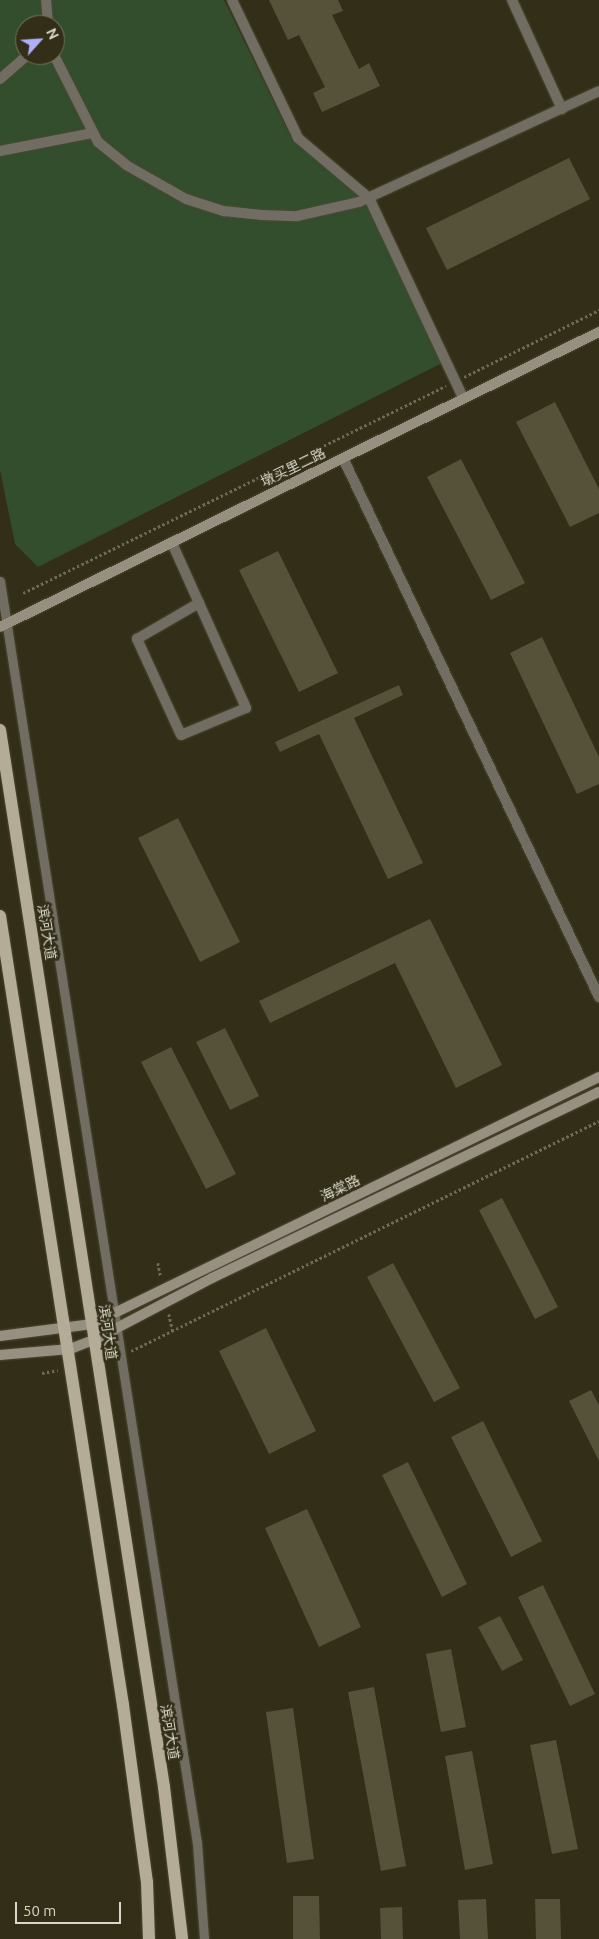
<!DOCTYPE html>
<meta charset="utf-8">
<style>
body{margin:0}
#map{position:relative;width:599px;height:1939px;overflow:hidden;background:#322e17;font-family:Ubuntu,"Noto Sans SC",sans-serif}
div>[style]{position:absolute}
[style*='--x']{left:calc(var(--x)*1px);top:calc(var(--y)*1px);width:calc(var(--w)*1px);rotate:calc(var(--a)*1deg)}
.green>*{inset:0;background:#324e2d}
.building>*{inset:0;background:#56523a}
.path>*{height:2.5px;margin-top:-1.25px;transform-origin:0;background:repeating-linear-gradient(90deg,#6d6a56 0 2.5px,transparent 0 5px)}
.roads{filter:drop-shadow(0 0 1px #4d4933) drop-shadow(0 0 1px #4d4933)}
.lane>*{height:9px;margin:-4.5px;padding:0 4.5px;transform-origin:4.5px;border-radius:4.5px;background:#716d62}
.street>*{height:10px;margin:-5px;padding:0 5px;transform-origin:5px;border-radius:5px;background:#716d62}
.secondary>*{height:10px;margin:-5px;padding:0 5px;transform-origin:5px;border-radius:5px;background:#979080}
.primary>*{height:12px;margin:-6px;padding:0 6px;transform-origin:6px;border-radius:6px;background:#b4ac96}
span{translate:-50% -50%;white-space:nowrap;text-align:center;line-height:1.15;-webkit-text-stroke:5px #322e17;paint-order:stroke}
.street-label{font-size:14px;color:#d9d7c9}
.north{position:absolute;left:15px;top:15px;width:50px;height:50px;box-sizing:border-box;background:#322e17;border:1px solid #75725e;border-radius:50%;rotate:64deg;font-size:14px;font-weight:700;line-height:20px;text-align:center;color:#d9d7c9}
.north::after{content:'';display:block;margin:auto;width:18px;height:22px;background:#adaffb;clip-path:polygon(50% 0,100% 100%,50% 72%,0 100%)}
.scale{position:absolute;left:15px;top:1902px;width:106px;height:22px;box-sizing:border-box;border:2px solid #d9d7c9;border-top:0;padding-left:6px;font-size:15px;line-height:18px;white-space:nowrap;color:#d9d7c9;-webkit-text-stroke:4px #322e17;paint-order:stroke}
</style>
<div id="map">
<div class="green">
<i style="clip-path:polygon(evenodd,0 0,224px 0,290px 135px,373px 205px,444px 362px,38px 567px,15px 544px,0 470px,0 0,25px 25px,55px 25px,55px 55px,25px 55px,25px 25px)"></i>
</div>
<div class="building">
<i style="clip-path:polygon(269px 0,338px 0,343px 11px,332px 15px,359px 69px,369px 63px,380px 86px,322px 112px,313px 93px,325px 87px,299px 35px,288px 40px)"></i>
<i style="clip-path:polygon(569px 158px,590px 199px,447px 270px,426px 228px)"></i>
<i style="clip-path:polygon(555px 402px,599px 489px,599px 513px,570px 527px,516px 422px)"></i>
<i style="clip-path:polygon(461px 459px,525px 583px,491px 600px,427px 477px)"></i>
<i style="clip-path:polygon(278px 551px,338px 673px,299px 692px,239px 570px)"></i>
<i style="clip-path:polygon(542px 637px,599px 757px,599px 784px,577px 794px,510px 653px)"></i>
<i style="clip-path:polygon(399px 685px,403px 695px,354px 718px,423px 863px,388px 879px,319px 734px,280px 752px,275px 742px)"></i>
<i style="clip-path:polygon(178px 818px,240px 942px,200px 962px,138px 838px)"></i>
<i style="clip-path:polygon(430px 919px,502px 1065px,456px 1088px,395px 963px,270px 1023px,259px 1001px)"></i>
<i style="clip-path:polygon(225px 1028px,259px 1096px,230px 1110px,196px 1042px)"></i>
<i style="clip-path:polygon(171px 1047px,236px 1174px,206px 1189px,141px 1062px)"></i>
<i style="clip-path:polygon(502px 1198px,558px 1307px,535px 1319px,479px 1210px)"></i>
<i style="clip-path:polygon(393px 1263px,460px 1388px,434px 1402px,367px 1277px)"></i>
<i style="clip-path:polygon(266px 1328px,316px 1431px,269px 1454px,219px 1351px)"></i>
<i style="clip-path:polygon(591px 1390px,599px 1405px,599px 1461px,569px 1401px)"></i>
<i style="clip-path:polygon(483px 1421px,542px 1541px,511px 1557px,451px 1437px)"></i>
<i style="clip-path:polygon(408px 1462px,467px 1584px,442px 1597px,382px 1475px)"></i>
<i style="clip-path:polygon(307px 1509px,361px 1627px,319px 1647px,265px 1528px)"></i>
<i style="clip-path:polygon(543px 1585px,595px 1694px,570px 1706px,518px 1597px)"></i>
<i style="clip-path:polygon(500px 1616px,523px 1660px,502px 1671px,478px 1627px)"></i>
<i style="clip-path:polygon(451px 1649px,466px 1727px,441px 1732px,426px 1654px)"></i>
<i style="clip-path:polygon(374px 1687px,406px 1866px,381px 1871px,348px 1692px)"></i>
<i style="clip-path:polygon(293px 1708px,314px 1859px,287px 1863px,266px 1712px)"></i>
<i style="clip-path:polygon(556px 1740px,578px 1849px,552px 1854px,530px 1745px)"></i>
<i style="clip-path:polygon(472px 1751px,493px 1864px,465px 1870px,445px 1756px)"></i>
<i style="clip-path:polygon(293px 1896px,319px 1896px,320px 1939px,293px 1939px)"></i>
<i style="clip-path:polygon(486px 1899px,488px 1939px,460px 1939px,458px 1900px)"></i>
<i style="clip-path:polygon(535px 1899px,560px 1899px,561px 1939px,536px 1939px)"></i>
<i style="clip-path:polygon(402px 1907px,403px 1939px,381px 1939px,380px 1908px)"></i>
</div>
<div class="path">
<i style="--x:464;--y:377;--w:151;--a:-26.4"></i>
<i style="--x:23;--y:593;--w:471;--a:-26.1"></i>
<i style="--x:158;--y:1263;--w:14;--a:78"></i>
<i style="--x:169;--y:1314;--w:17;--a:77"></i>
<i style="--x:131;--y:1351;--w:521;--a:-26.17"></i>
<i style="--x:42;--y:1373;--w:16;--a:-11"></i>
</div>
<div class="roads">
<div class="lane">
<i style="--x:0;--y:581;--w:1277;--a:81.13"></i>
<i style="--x:197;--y:1843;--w:96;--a:85.8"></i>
</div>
<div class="street">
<i style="--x:46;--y:0;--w:25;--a:85"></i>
<i style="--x:232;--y:0;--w:153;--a:64.4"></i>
<i style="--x:298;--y:138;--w:93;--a:40.2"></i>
<i style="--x:369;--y:198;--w:221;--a:64.8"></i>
<i style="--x:512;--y:0;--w:120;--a:65.4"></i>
<i style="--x:54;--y:55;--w:97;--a:63.2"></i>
<i style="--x:98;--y:142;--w:36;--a:39"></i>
<i style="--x:126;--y:165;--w:69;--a:29.5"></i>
<i style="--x:186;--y:199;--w:40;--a:18"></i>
<i style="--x:224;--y:211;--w:38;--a:6"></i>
<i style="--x:262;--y:215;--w:35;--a:2"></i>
<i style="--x:297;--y:216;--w:64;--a:-12.7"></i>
<i style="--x:359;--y:202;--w:264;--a:-24.8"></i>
<i style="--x:0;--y:79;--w:37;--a:-41"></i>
<i style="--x:0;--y:151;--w:95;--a:-11"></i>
<i style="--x:343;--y:458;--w:597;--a:64.59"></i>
<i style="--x:172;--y:543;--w:181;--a:65.8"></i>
<i style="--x:246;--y:708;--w:70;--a:157.4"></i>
<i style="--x:181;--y:735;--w:106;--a:-114.6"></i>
<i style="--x:137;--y:639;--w:72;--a:-30.1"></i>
</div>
<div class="secondary">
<i style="--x:0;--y:627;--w:668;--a:-26.22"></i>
<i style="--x:0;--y:1336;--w:93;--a:-7.4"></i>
<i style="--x:92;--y:1324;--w:564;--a:-25.97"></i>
<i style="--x:0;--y:1355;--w:70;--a:-4.9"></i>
<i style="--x:70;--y:1349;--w:26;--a:-21"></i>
<i style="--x:94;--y:1340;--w:133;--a:-27.7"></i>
<i style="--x:212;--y:1278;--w:429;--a:-25.7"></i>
</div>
<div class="primary">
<i style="--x:0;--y:730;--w:1070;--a:81.18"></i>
<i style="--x:164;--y:1787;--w:153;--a:83.2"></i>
<i style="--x:0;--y:916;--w:799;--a:81.14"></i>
<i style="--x:123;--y:1705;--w:179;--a:82.3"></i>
<i style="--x:147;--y:1882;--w:57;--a:88"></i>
</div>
</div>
<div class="street-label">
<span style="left:293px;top:467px;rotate:-26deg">墩买里二路</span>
<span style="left:47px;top:932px;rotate:81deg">滨河大道</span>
<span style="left:340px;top:1188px;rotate:-26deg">海棠路</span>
<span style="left:108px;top:1332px;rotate:82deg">滨河大道</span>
<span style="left:170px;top:1732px;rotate:81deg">滨河大道</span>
</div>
<div class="north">N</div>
<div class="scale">50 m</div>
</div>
